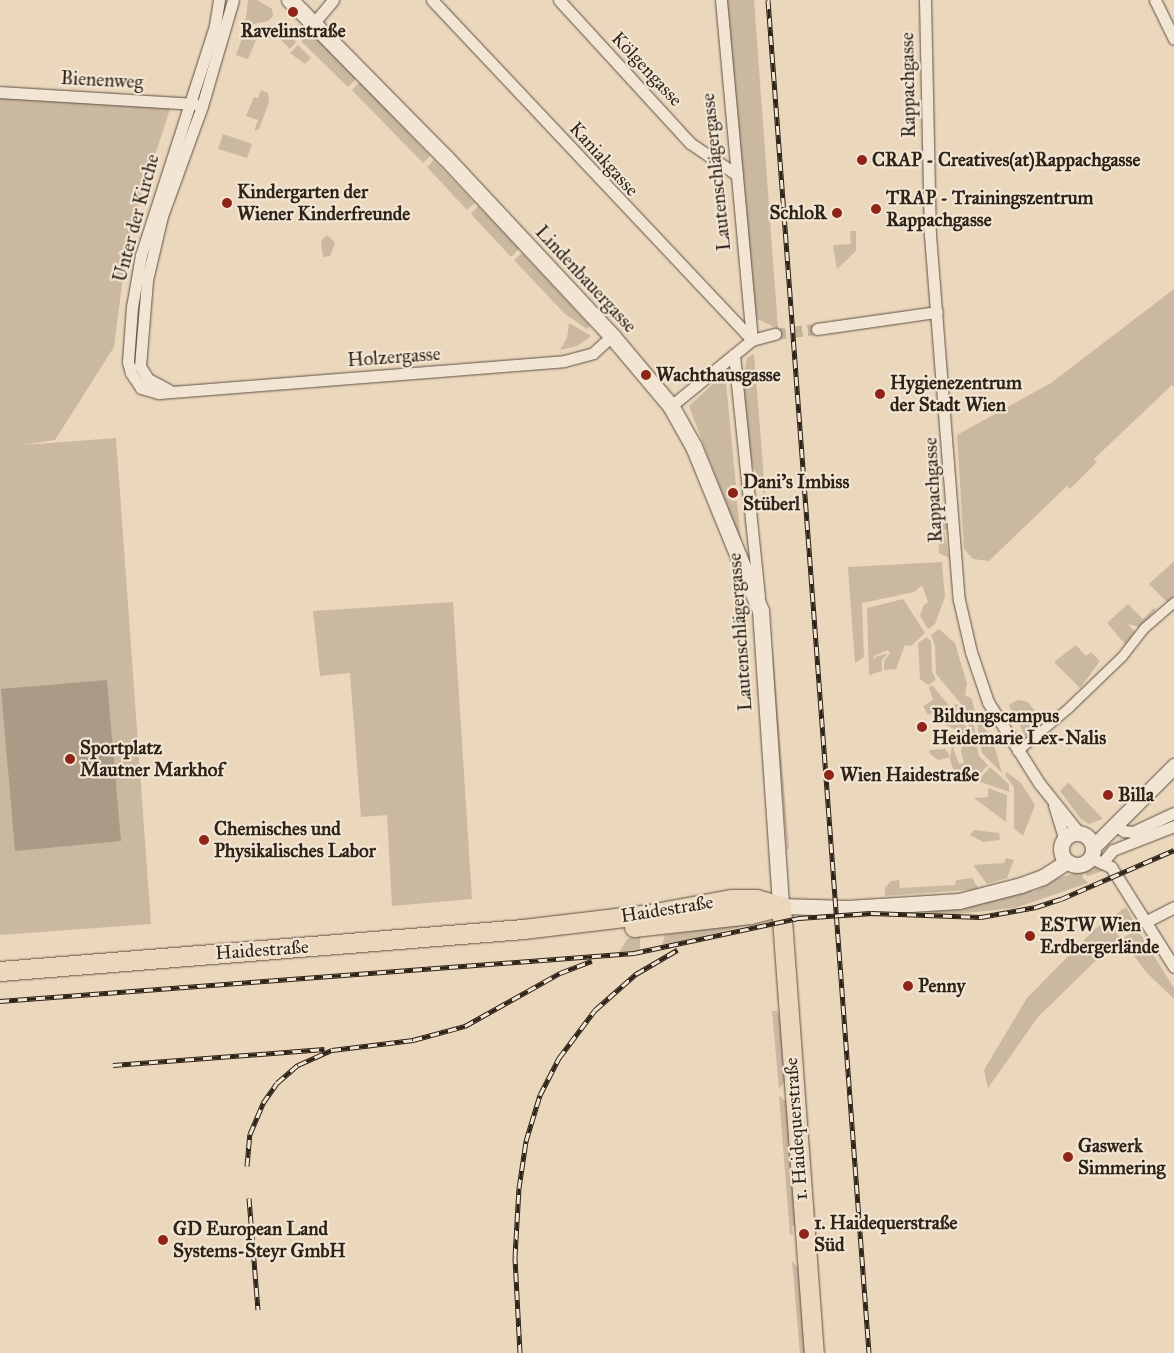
<!DOCTYPE html>
<meta charset="utf-8">
<style>
body{margin:0}
#map{position:relative;width:1174px;height:1353px;overflow:hidden;background:#ebd7bc;font-family:"IM FELL Great Primer",serif}
div>[style]{position:absolute}
[style*='--x']{left:calc(var(--x)*1px);top:calc(var(--y)*1px);width:calc(var(--w)*1px);rotate:calc(var(--a)*1deg)}
.green>*{inset:0;background:#cbb8a0}
.water>*{inset:0;background:#ab9a85}
.minor-tunnel>*{height:11px;margin-top:-5.5px;transform-origin:0;background:repeating-linear-gradient(90deg,#c5b39b 0 11px,transparent 0 16.5px)}
.roads{filter:drop-shadow(0 0 1px #5d5042) drop-shadow(0 0 1px #5d5042)}
.pedestrian>*{height:9px;margin:-4.5px;padding:0 4.5px;transform-origin:4.5px;border-radius:4.5px;background:#f2e5d3}
.minor>*{height:11px;margin:-5.5px;padding:0 5.5px;transform-origin:5.5px;border-radius:5.5px;background:#f2e5d3}
.tertiary>*{height:15px;margin:-7.5px;padding:0 7.5px;transform-origin:7.5px;border-radius:7.5px;background:#f2e5d3}
.tertiary>.ring{margin:-7.5px;padding:0;box-sizing:content-box;background:none;border:15px solid #f2e5d3;border-radius:50%}
.secondary>*{height:16px;margin:-8px;padding:0 8px;transform-origin:8px;border-radius:8px;background:#f2e5d3}
.primary>*{height:19px;margin:-9.5px;padding:0 9.5px;transform-origin:9.5px;border-radius:9.5px;background:#ebd7bc}
.rail>*{height:5px;margin-top:-2.5px;transform-origin:0;background:repeating-linear-gradient(90deg,#f2e5d3 0 9px,#2e2319 0 18px);box-sizing:border-box;border-block:1px solid #2e2319}
.dots>*{width:14px;height:14px;translate:-50% -50%;box-sizing:border-box;border:2px solid #f2e5d3;border-radius:50%}
span{translate:-50% -50%;white-space:nowrap;text-align:center;line-height:1.15;-webkit-text-stroke:4.5px #f2e5d3;paint-order:stroke}
.poi-label{font-size:19px;color:#2e2319;font-weight:700}
.left{translate:0 -50%;text-align:left}
.right{translate:-100% -50%;text-align:right}
.street-label{font-size:19px;color:#2e2319}
</style>
<div id="map">
<div class="green">
<i style="clip-path:polygon(248px 0,257px 0,272px 9px,273px 16px,268px 21px,245px 26px)"></i>
<i style="clip-path:polygon(726px 0,754px 0,778px 329px,755px 318px)"></i>
<i style="clip-path:polygon(271px 25px,282px 29px,296px 42px,290px 49px,280px 39px,266px 38px,264px 26px)"></i>
<i style="clip-path:polygon(261px 26px,264px 38px,256px 40px,248px 59px,236px 55px,242px 38px)"></i>
<i style="clip-path:polygon(303px 26px,358px 77px,348px 87px,302px 42px)"></i>
<i style="clip-path:polygon(298px 45px,311px 58px,305px 64px,290px 53px)"></i>
<i style="clip-path:polygon(360px 82px,430px 156px,423px 163px,352px 90px)"></i>
<i style="clip-path:polygon(261px 90px,268px 93px,269px 102px,259px 129px,254px 131px,258px 120px,246px 116px,254px 97px,258px 98px)"></i>
<i style="clip-path:polygon(0 97px,171px 106px,136px 213px,126px 253px,114px 347px,55px 440px,23px 445px,116px 438px,151px 924px,0 935px)"></i>
<i style="clip-path:polygon(223px 134px,252px 144px,247px 158px,218px 149px)"></i>
<i style="clip-path:polygon(434px 160px,475px 203px,467px 210px,427px 167px)"></i>
<i style="clip-path:polygon(478px 206px,519px 249px,511px 257px,471px 214px)"></i>
<i style="clip-path:polygon(850px 231px,856px 231px,856px 251px,837px 269px,833px 245px,851px 244px)"></i>
<i style="clip-path:polygon(327px 235px,335px 243px,330px 256px,323px 257px,321px 241px)"></i>
<i style="clip-path:polygon(522px 253px,590px 326px,587px 329px,565px 314px,514px 260px)"></i>
<i style="clip-path:polygon(1174px 289px,1174px 387px,1172px 385px,1094px 459px,1097px 462px,1070px 489px,1067px 486px,989px 561px,973px 559px,964px 549px,957px 435px,1051px 383px)"></i>
<i style="clip-path:polygon(569px 323px,591px 336px,577px 346px,560px 350px,567px 338px)"></i>
<i style="clip-path:polygon(754px 354px,765px 492px,764px 494px,749px 455px,741px 374px,744px 373px,747px 358px)"></i>
<i style="clip-path:polygon(725px 373px,736px 485px,730px 485px,731px 501px,737px 501px,741px 543px,689px 406px)"></i>
<i style="clip-path:polygon(938px 514px,943px 514px,947px 518px,947px 529px,944px 530px,949px 558px,939px 553px)"></i>
<i style="clip-path:polygon(1174px 561px,1174px 597px,1167px 602px,1149px 584px)"></i>
<i style="clip-path:polygon(942px 562px,945px 597px,935px 624px,928px 629px,920px 616px,923px 606px,928px 602px,922px 585px,914px 592px,862px 603px,864px 657px,855px 663px,848px 567px)"></i>
<i style="clip-path:polygon(903px 599px,925px 633px,911px 646px,905px 645px,896px 669px,884px 670px,884px 661px,890px 653px,888px 650px,874px 656px,873px 662px,875px 657px,888px 653px,882px 660px,882px 671px,869px 675px,867px 608px)"></i>
<i style="clip-path:polygon(453px 602px,472px 899px,392px 906px,387px 815px,361px 817px,350px 673px,320px 676px,313px 611px)"></i>
<i style="clip-path:polygon(1128px 604px,1143px 619px,1154px 608px,1156px 610px,1139px 627px,1128px 624px,1135px 632px,1125px 644px,1107px 623px)"></i>
<i style="clip-path:polygon(939px 629px,955px 643px,967px 684px,965px 695px,972px 699px,975px 713px,993px 741px,1002px 773px,982px 753px,977px 723px,936px 674px,935px 645px,931px 635px)"></i>
<i style="clip-path:polygon(927px 637px,931px 641px,932px 671px,936px 680px,928px 685px,920px 679px,918px 643px)"></i>
<i style="clip-path:polygon(1076px 645px,1086px 656px,1091px 652px,1100px 661px,1080px 688px,1054px 662px)"></i>
<i style="clip-path:polygon(773px 652px,789px 849px,787px 849px,772px 674px)"></i>
<i style="clip-path:polygon(932px 685px,966px 726px,965px 734px,939px 722px,935px 711px,928px 715px,923px 706px,933px 700px,929px 687px)"></i>
<i style="clip-path:polygon(1018px 700px,1028px 702px,1041px 719px,1038px 727px,1026px 738px,1009px 705px)"></i>
<i style="clip-path:polygon(957px 704px,974px 725px,976px 738px,967px 734px,969px 726px,953px 706px)"></i>
<i style="clip-path:polygon(965px 738px,976px 742px,979px 756px,988px 765px,975px 779px,953px 769px,950px 759px,952px 745px,959px 764px,964px 763px,961px 751px)"></i>
<i style="clip-path:polygon(945px 749px,951px 757px,938px 760px,929px 753px,930px 750px)"></i>
<i style="clip-path:polygon(990px 767px,1009px 784px,1009px 792px,978px 781px)"></i>
<i style="clip-path:polygon(1007px 772px,1021px 783px,1035px 805px,1023px 836px,1014px 828px,1014px 787px,1005px 775px)"></i>
<i style="clip-path:polygon(1068px 783px,1069px 783px,1103px 819px,1089px 824px,1081px 819px,1060px 791px)"></i>
<i style="clip-path:polygon(988px 788px,1007px 795px,1006px 822px,974px 798px,988px 797px)"></i>
<i style="clip-path:polygon(974px 830px,999px 833px,1000px 840px,983px 842px,970px 835px)"></i>
<i style="clip-path:polygon(1006px 858px,1014px 860px,1007px 878px,987px 884px,973px 865px,1004px 863px)"></i>
<i style="clip-path:polygon(1095px 867px,1105px 870px,1088px 876px,1084px 873px,1082px 877px,1088px 883px,1015px 908px,946px 915px,917px 911px,977px 904px,1030px 887px,1033px 892px,1058px 878px)"></i>
<i style="clip-path:polygon(972px 878px,979px 889px,885px 896px,885px 888px,891px 881px,899px 880px,900px 888px,955px 885px,956px 880px)"></i>
<i style="clip-path:polygon(1126px 907px,1134px 922px,1117px 933px,1120px 937px,1038px 1017px,988px 1088px,984px 1070px,1027px 998px,1095px 929px)"></i>
<i style="clip-path:polygon(749px 923px,749px 925px,662px 946px,665px 935px)"></i>
<i style="clip-path:polygon(1135px 931px,1139px 932px,1174px 988px,1174px 999px,1147px 973px,1121px 939px)"></i>
<i style="clip-path:polygon(640px 937px,640px 951px,619px 952px,628px 938px)"></i>
<i style="clip-path:polygon(772px 1011px,777px 1011px,780px 1017px,785px 1081px,779px 1089px)"></i>
<i style="clip-path:polygon(779px 1096px,787px 1102px,796px 1226px,792px 1226px,793px 1235px,790px 1235px)"></i>
<i style="clip-path:polygon(792px 1261px,799px 1269px,806px 1353px,800px 1353px)"></i>
</div>
<div class="water">
<i style="clip-path:polygon(107px 680px,121px 841px,15px 851px,1px 689px)"></i>
</div>
<div class="minor-tunnel">
<i style="--x:775;--y:334;--w:42;--a:-6.8"></i>
</div>
<div class="roads">
<div class="pedestrian">
<i style="--x:1017;--y:751;--w:67;--a:-40.1"></i>
<i style="--x:1068;--y:708;--w:75;--a:-43.9"></i>
<i style="--x:1122;--y:656;--w:37;--a:-52"></i>
<i style="--x:1145;--y:627;--w:38;--a:-41"></i>
</div>
<div class="minor">
<i style="--x:219;--y:0;--w:26;--a:99"></i>
<i style="--x:215;--y:26;--w:241;--a:107.9"></i>
<i style="--x:141;--y:255;--w:53;--a:99.8"></i>
<i style="--x:132;--y:307;--w:55;--a:94.2"></i>
<i style="--x:128;--y:362;--w:11;--a:75"></i>
<i style="--x:131;--y:373;--w:18;--a:56"></i>
<i style="--x:141;--y:388;--w:19;--a:16"></i>
<i style="--x:159;--y:393;--w:406;--a:-4.5"></i>
<i style="--x:564;--y:361;--w:30;--a:-15"></i>
<i style="--x:593;--y:353;--w:25;--a:-42"></i>
<i style="--x:432;--y:0;--w:467;--a:46.7"></i>
<i style="--x:559;--y:0;--w:194;--a:47.5"></i>
<i style="--x:690;--y:143;--w:57;--a:34.2"></i>
<i style="--x:721;--y:0;--w:341;--a:84.8"></i>
<i style="--x:925;--y:0;--w:235;--a:88.8"></i>
<i style="--x:930;--y:235;--w:366;--a:85.5"></i>
<i style="--x:959;--y:600;--w:53;--a:77"></i>
<i style="--x:971;--y:652;--w:53;--a:71.2"></i>
<i style="--x:988;--y:702;--w:96;--a:57.8"></i>
<i style="--x:1039;--y:783;--w:64;--a:51.3"></i>
<i style="--x:1155;--y:0;--w:43;--a:64"></i>
<i style="--x:313;--y:24;--w:31;--a:-50"></i>
<i style="--x:0;--y:92;--w:195;--a:3.5"></i>
<i style="--x:817;--y:329;--w:121;--a:-8.1"></i>
<i style="--x:734;--y:355;--w:243;--a:84.1"></i>
<i style="--x:169;--y:390;--w:24;--a:-152"></i>
<i style="--x:148;--y:379;--w:15;--a:-122"></i>
<i style="--x:140;--y:366;--w:86;--a:-85.3"></i>
<i style="--x:147;--y:280;--w:66;--a:-76.8"></i>
<i style="--x:162;--y:216;--w:117;--a:-70"></i>
<i style="--x:202;--y:106;--w:110;--a:-73.7"></i>
<i style="--x:671;--y:406;--w:104;--a:-39.2"></i>
<i style="--x:752;--y:340;--w:24;--a:-15"></i>
<i style="--x:1054;--y:805;--w:34;--a:73"></i>
<i style="--x:1115;--y:825;--w:11;--a:34"></i>
<i style="--x:1124;--y:831;--w:9;--a:6"></i>
<i style="--x:1133;--y:832;--w:45;--a:-24.9"></i>
<i style="--x:1091;--y:858;--w:22;--a:24"></i>
<i style="--x:1111;--y:867;--w:118;--a:57.8"></i>
<i style="--x:1102;--y:863;--w:17;--a:-50"></i>
<i style="--x:1113;--y:850;--w:66;--a:-21.5"></i>
<i style="--x:1145;--y:922;--w:33;--a:-27"></i>
</div>
<div class="tertiary">
<i class="ring" style="left:1061px;top:833px;width:17px;height:17px"></i>
<i style="--x:1093;--y:847;--w:115;--a:-45"></i>
<i style="--x:781;--y:906;--w:66;--a:1.7"></i>
<i style="--x:847;--y:908;--w:112;--a:-3.6"></i>
<i style="--x:959;--y:901;--w:64;--a:-14.5"></i>
<i style="--x:1021;--y:885;--w:23;--a:-20"></i>
<i style="--x:1043;--y:877;--w:27;--a:-33"></i>
</div>
<div class="secondary">
<i style="--x:290;--y:0;--w:222;--a:45.4"></i>
<i style="--x:446;--y:158;--w:243;--a:47"></i>
<i style="--x:612;--y:336;--w:92;--a:49.9"></i>
<i style="--x:671;--y:406;--w:47;--a:60.7"></i>
<i style="--x:694;--y:447;--w:177;--a:67.8"></i>
<i style="--x:761;--y:611;--w:296;--a:86.1"></i>
</div>
<div class="primary">
<i style="--x:781;--y:906;--w:448;--a:85.8"></i>
<i style="--x:634;--y:927;--w:117;--a:-6.4"></i>
<i style="--x:750;--y:914;--w:32;--a:-14"></i>
<i style="--x:0;--y:971;--w:525;--a:-4.59"></i>
<i style="--x:523;--y:929;--w:127;--a:-6.8"></i>
<i style="--x:649;--y:914;--w:83;--a:-10.4"></i>
<i style="--x:731;--y:899;--w:25;--a:0"></i>
<i style="--x:756;--y:899;--w:26;--a:16"></i>
</div>
</div>
<div class="rail">
<i style="--x:768;--y:0;--w:1357;--a:85.73"></i>
<i style="--x:0;--y:1001;--w:636;--a:-4.33"></i>
<i style="--x:634;--y:953;--w:169;--a:-12"></i>
<i style="--x:799;--y:918;--w:72;--a:-4"></i>
<i style="--x:871;--y:913;--w:110;--a:2.1"></i>
<i style="--x:981;--y:917;--w:56;--a:-10.3"></i>
<i style="--x:1036;--y:907;--w:26;--a:-18"></i>
<i style="--x:1061;--y:899;--w:123;--a:-23.4"></i>
<i style="--x:113;--y:1065;--w:212;--a:-4.3"></i>
<i style="--x:247;--y:1166;--w:32;--a:-85"></i>
<i style="--x:250;--y:1134;--w:34;--a:-67"></i>
<i style="--x:263;--y:1103;--w:24;--a:-55"></i>
<i style="--x:277;--y:1083;--w:28;--a:-41"></i>
<i style="--x:298;--y:1065;--w:37;--a:-24"></i>
<i style="--x:332;--y:1050;--w:82;--a:-7"></i>
<i style="--x:413;--y:1040;--w:54;--a:-15.1"></i>
<i style="--x:465;--y:1026;--w:109;--a:-29.2"></i>
<i style="--x:560;--y:973;--w:34;--a:-21"></i>
<i style="--x:249;--y:1198;--w:112;--a:85.4"></i>
<i style="--x:520;--y:1353;--w:96;--a:-93"></i>
<i style="--x:515;--y:1257;--w:69;--a:-86.7"></i>
<i style="--x:519;--y:1188;--w:48;--a:-81.5"></i>
<i style="--x:526;--y:1141;--w:48;--a:-73.1"></i>
<i style="--x:540;--y:1095;--w:42;--a:-62.8"></i>
<i style="--x:559;--y:1058;--w:60;--a:-53.1"></i>
<i style="--x:595;--y:1010;--w:55;--a:-41.3"></i>
<i style="--x:636;--y:974;--w:48;--a:-30.3"></i>
</div>
<div class="dots">
<i style="left:293px;top:12px;background:#8f2418"></i>
<i style="left:862px;top:160px;background:#8f2418"></i>
<i style="left:227px;top:203px;background:#8f2418"></i>
<i style="left:876px;top:209px;background:#8f2418"></i>
<i style="left:837px;top:213px;background:#8f2418"></i>
<i style="left:646px;top:375px;background:#8f2418"></i>
<i style="left:880px;top:394px;background:#8f2418"></i>
<i style="left:733px;top:493px;background:#8f2418"></i>
<i style="left:922px;top:727px;background:#8f2418"></i>
<i style="left:70px;top:759px;background:#8f2418"></i>
<i style="left:829px;top:775px;background:#8f2418"></i>
<i style="left:1108px;top:795px;background:#8f2418"></i>
<i style="left:204px;top:840px;background:#8f2418"></i>
<i style="left:1030px;top:936px;background:#8f2418"></i>
<i style="left:908px;top:986px;background:#8f2418"></i>
<i style="left:1068px;top:1157px;background:#8f2418"></i>
<i style="left:804px;top:1234px;background:#8f2418"></i>
<i style="left:163px;top:1240px;background:#8f2418"></i>
</div>
<div class="poi-label">
<span style="left:293px;top:31px">Ravelinstraße</span>
<span class="left" style="left:872px;top:160px">CRAP - Creatives(at)Rappachgasse</span>
<span class="left" style="left:237px;top:203px">Kindergarten der<br>Wiener Kinderfreunde</span>
<span class="left" style="left:886px;top:209px">TRAP - Trainingszentrum<br>Rappachgasse</span>
<span class="right" style="left:827px;top:213px">SchloR</span>
<span class="left" style="left:656px;top:375px">Wachthausgasse</span>
<span class="left" style="left:890px;top:394px">Hygienezentrum<br>der Stadt Wien</span>
<span class="left" style="left:743px;top:493px">Dani's Imbiss<br>Stüberl</span>
<span class="left" style="left:932px;top:727px">Bildungscampus<br>Heidemarie Lex-Nalis</span>
<span class="left" style="left:80px;top:759px">Sportplatz<br>Mautner Markhof</span>
<span class="left" style="left:840px;top:775px">Wien Haidestraße</span>
<span class="left" style="left:1118px;top:795px">Billa</span>
<span class="left" style="left:214px;top:840px">Chemisches und<br>Physikalisches Labor</span>
<span class="left" style="left:1040px;top:936px">ESTW Wien<br>Erdbergerlände</span>
<span class="left" style="left:918px;top:986px">Penny</span>
<span class="left" style="left:1078px;top:1157px">Gaswerk<br>Simmering</span>
<span class="left" style="left:814px;top:1234px">1. Haidequerstraße<br>Süd</span>
<span class="left" style="left:173px;top:1240px">GD European Land<br>Systems-Steyr GmbH</span>
</div>
<div class="street-label">
<span style="left:647px;top:69px;rotate:47deg">Kölgengasse</span>
<span style="left:102px;top:80px;rotate:3deg">Bienenweg</span>
<span style="left:908px;top:85px;rotate:-91deg">Rappachgasse</span>
<span style="left:604px;top:159px;rotate:48deg">Kaniakgasse</span>
<span style="left:716px;top:172px;rotate:-96deg">Lautenschlägergasse</span>
<span style="left:136px;top:218px;rotate:-75deg">Unter der Kirche</span>
<span style="left:586px;top:279px;rotate:47deg">Lindenbauergasse</span>
<span style="left:394px;top:357px;rotate:-4deg">Holzergasse</span>
<span style="left:933px;top:490px;rotate:-93deg">Rappachgasse</span>
<span style="left:740px;top:632px;rotate:-94deg">Lautenschlägergasse</span>
<span style="left:667px;top:909px;rotate:-9deg">Haidestraße</span>
<span style="left:262px;top:950px;rotate:-4deg">Haidestraße</span>
<span style="left:796px;top:1129px;rotate:-94deg">1. Haidequerstraße</span>
</div>
</div>
